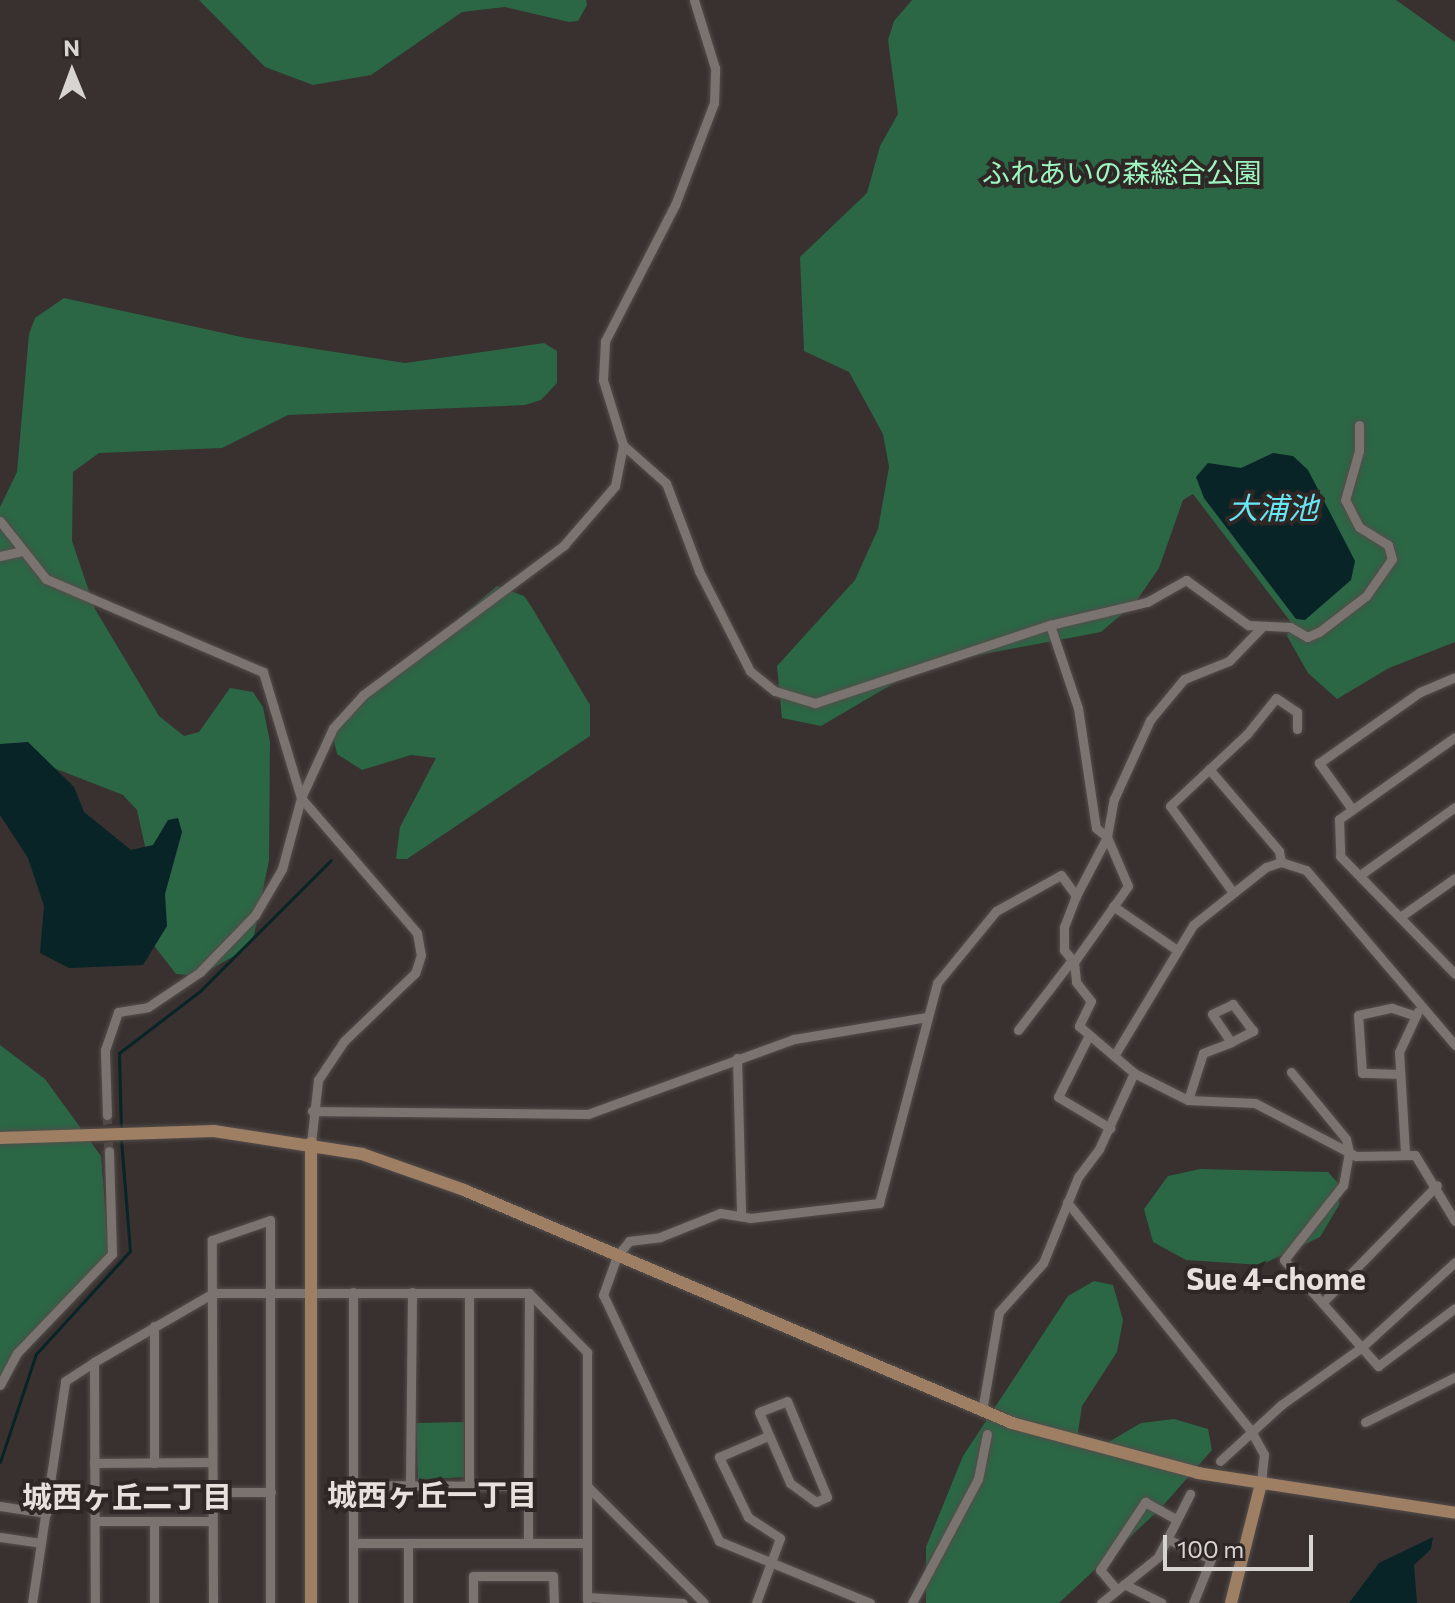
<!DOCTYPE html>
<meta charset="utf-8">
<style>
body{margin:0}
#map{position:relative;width:1455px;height:1603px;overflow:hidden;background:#38312f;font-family:Commissioner,"Noto Sans JP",sans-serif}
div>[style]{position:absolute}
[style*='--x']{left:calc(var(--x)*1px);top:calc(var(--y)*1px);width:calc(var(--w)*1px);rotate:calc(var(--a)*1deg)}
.green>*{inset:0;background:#2b6645}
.water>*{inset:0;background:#082427}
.stream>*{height:3px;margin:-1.5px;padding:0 1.5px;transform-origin:1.5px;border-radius:1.5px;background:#082427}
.street-tunnel>*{height:9px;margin-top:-4.5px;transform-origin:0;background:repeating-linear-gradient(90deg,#504947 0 9px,transparent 0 13.5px)}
.roads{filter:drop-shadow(0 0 2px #534d4b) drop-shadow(0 0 2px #534d4b)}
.street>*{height:9px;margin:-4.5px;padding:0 4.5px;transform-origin:4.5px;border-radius:4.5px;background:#7b7370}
.secondary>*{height:12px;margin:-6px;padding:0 6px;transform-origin:6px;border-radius:6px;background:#9e7f64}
span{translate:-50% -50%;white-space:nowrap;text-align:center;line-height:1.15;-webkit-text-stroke:8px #2e2725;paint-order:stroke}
.park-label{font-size:28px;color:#9df5bf}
.water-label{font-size:30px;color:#67e6f4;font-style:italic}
.neighbourhood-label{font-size:30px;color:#e8e0dc;font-weight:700}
.north{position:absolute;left:32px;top:32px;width:80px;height:80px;-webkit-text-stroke:6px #2e2725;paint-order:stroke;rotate:359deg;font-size:22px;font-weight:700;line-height:32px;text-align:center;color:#d8d4d2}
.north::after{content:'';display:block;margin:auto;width:28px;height:36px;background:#d8d4d2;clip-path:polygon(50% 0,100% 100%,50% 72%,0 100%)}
.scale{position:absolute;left:1163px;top:1535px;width:150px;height:36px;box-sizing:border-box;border:4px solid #d8d4d2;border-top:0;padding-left:10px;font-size:24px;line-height:28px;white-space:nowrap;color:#d8d4d2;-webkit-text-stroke:6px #2e2725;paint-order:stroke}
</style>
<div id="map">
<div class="green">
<i style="clip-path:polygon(199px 0,586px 0,587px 5px,578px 21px,569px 22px,505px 7px,462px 12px,371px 75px,313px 85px,265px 67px)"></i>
<i style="clip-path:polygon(912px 0,1396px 0,1455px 42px,1455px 642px,1389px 668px,1337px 699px,1308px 673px,1287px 636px,1290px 621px,1193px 494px,1183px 500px,1159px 568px,1135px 603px,1101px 632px,925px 665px,821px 726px,782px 718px,777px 666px,855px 580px,878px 529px,889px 467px,883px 434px,849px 372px,804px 351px,800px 257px,867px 193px,880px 146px,898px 114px,888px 40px,894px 21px)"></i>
<i style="clip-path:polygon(64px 298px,246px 338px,405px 363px,544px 343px,557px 351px,557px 383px,541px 400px,525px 405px,288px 415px,222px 448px,99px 453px,73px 472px,72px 541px,95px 609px,159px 716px,184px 736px,199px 732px,230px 688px,253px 692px,263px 707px,270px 742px,269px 860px,254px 935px,243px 951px,198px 976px,176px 974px,146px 935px,147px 855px,137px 810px,123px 795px,0 747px,0 507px,17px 472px,29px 334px,35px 318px)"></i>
<i style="clip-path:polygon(497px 586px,524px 596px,531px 606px,590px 705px,590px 736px,407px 859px,396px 859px,400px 827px,436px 758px,411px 755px,362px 770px,337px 754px,331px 729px)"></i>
<i style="clip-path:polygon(0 1045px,45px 1079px,101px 1156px,109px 1255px,22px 1344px,0 1377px)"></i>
<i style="clip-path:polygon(1200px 1169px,1328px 1172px,1339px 1184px,1339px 1205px,1320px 1237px,1261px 1265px,1186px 1260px,1153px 1242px,1144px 1209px,1168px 1176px)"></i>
<i style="clip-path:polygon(1094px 1281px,1113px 1285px,1123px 1320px,1117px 1352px,1082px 1406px,1078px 1432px,1085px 1443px,1107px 1443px,1141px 1423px,1174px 1419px,1208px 1429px,1212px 1450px,1160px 1509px,1059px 1603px,926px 1603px,926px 1547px,963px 1456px,1068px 1296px)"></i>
<i style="clip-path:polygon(464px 1422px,464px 1477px,418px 1480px,416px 1423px)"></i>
</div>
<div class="water">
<i style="clip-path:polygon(1273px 453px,1293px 456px,1308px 470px,1355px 561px,1351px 580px,1305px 620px,1296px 619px,1204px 498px,1196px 477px,1208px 463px,1241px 468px)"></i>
<i style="clip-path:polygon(28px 742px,74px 787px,84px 812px,131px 850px,153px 845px,168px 820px,178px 818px,182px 832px,165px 894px,167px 926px,143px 965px,69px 968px,40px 953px,44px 906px,28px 858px,0 815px,0 744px)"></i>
<i style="clip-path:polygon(1433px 1537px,1431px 1549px,1414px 1565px,1417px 1603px,1349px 1603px,1379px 1563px)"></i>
</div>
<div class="stream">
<i style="--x:121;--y:1131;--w:78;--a:-91.5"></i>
<i style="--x:119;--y:1053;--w:102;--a:-37.4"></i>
<i style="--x:200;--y:991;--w:185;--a:-45"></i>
<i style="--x:0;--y:1462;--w:114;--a:-71.6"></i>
<i style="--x:36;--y:1354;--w:139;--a:-47.6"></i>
<i style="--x:130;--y:1251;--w:112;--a:-94.6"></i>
</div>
<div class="street-tunnel">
<i style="--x:107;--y:1115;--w:36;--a:87"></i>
</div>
<div class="roads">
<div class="street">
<i style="--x:623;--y:445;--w:57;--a:41.5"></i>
<i style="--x:666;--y:483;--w:94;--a:69.4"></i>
<i style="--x:699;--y:571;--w:112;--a:63"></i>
<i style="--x:750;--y:671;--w:32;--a:39"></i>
<i style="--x:775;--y:691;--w:42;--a:16.7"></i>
<i style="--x:815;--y:703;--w:248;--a:-18.4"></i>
<i style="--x:1050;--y:625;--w:100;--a:-13.3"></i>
<i style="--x:1147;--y:602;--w:45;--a:-29.4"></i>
<i style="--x:1186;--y:580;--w:77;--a:36"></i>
<i style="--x:1248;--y:625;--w:42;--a:2.7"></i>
<i style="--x:1290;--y:627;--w:20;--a:30"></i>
<i style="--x:1307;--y:637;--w:13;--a:-23"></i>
<i style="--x:1319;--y:632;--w:59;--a:-37.5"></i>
<i style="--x:1366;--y:596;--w:45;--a:-54.9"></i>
<i style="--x:1392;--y:559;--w:15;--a:-106"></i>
<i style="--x:1388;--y:545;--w:34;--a:-148"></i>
<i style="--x:1359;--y:527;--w:30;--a:-117"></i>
<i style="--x:1345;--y:500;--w:51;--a:-74.1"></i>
<i style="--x:1359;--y:451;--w:26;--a:-90"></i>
<i style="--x:0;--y:521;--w:74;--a:51.6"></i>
<i style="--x:46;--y:579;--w:236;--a:23.2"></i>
<i style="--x:263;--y:672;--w:132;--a:73.2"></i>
<i style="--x:301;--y:798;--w:178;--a:49.3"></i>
<i style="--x:417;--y:933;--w:22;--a:80"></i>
<i style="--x:421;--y:955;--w:19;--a:108"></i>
<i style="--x:415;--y:973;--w:98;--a:136.2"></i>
<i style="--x:344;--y:1041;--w:47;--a:123.7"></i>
<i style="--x:318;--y:1080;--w:63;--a:96.3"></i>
<i style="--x:0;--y:556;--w:22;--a:-13"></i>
<i style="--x:1050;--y:625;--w:88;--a:71.4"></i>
<i style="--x:1078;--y:708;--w:121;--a:81.5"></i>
<i style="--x:1096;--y:828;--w:14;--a:39"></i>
<i style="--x:1107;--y:837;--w:53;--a:66.8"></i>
<i style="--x:1128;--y:886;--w:93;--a:125.4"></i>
<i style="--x:1074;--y:962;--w:20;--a:84"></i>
<i style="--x:1076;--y:982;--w:24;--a:52"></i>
<i style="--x:1091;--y:1001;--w:28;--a:116"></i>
<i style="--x:1079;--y:1026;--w:72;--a:40.5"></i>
<i style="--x:1134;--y:1073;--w:60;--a:26.6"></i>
<i style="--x:1188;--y:1100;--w:67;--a:2.6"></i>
<i style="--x:1255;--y:1103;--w:114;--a:27.7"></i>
<i style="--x:1356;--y:1156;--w:59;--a:-1"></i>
<i style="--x:1415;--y:1155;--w:77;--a:58.8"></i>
<i style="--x:1455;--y:737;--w:142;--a:144.7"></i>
<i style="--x:1339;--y:819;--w:37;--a:88"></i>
<i style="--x:1340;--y:856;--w:165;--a:45.7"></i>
<i style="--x:1209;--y:769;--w:108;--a:49.5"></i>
<i style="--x:1279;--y:851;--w:11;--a:80"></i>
<i style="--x:1352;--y:809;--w:57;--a:-125.7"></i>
<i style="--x:1319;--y:763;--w:123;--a:-35.1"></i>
<i style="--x:1420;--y:692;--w:38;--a:-23"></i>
<i style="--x:1360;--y:875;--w:117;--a:-35.6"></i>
<i style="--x:1232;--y:891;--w:105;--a:-126.1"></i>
<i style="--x:1170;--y:806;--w:105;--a:-43.1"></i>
<i style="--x:1247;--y:734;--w:46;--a:-51.1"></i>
<i style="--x:1276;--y:698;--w:25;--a:34"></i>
<i style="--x:1297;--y:712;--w:17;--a:90"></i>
<i style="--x:1113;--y:906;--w:78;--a:34.5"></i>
<i style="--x:1400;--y:917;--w:67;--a:-35.3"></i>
<i style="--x:1074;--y:962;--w:16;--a:-130"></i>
<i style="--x:1064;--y:950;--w:23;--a:-90"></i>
<i style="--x:1064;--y:927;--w:33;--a:-69"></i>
<i style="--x:1018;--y:1030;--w:88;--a:-52.4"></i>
<i style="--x:1089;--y:1035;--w:69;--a:116.6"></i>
<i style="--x:1058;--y:1097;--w:61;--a:30.8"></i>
<i style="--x:1114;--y:1056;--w:153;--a:-58.9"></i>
<i style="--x:1193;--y:925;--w:93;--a:-38.5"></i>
<i style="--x:1266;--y:867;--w:16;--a:-18"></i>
<i style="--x:1281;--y:862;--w:26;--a:18"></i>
<i style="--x:1306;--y:870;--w:230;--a:49.6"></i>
<i style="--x:737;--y:1058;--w:154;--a:88.5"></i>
<i style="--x:1291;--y:1072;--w:87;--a:50.6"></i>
<i style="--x:1346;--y:1139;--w:13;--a:77"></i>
<i style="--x:1349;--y:1152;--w:34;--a:100"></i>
<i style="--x:1343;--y:1185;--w:95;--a:128.2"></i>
<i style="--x:1284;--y:1260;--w:142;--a:48.4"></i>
<i style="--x:1378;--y:1366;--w:96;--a:-37"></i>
<i style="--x:1400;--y:1074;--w:38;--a:-178"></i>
<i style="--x:1362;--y:1073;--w:58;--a:-93.9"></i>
<i style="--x:1358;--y:1015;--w:35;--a:-12"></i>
<i style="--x:1392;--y:1008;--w:25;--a:18"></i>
<i style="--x:1188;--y:1100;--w:49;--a:-72.3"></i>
<i style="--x:1203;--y:1053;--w:30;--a:-21"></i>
<i style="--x:1231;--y:1042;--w:25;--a:-27"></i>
<i style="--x:1253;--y:1031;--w:34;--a:-127"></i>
<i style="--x:1233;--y:1004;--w:23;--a:155"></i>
<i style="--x:1212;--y:1014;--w:34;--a:56"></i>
<i style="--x:312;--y:1111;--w:276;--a:0.6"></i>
<i style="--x:588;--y:1114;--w:219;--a:-20"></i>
<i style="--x:794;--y:1039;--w:135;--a:-9.4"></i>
<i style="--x:107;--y:1115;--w:65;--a:-91.8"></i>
<i style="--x:105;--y:1050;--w:40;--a:-71.1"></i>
<i style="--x:118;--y:1012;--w:30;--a:-9"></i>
<i style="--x:148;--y:1007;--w:63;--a:-33.9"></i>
<i style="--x:200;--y:972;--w:79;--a:-46"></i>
<i style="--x:255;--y:915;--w:53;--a:-59.6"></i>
<i style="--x:282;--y:869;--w:73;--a:-75"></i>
<i style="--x:301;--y:798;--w:77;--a:-65.4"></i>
<i style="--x:333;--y:728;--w:45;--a:-47.7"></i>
<i style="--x:363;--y:695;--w:251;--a:-36.7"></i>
<i style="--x:564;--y:545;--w:78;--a:-49.2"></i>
<i style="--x:615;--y:486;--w:42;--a:-79"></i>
<i style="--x:623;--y:445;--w:68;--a:-107.1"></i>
<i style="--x:603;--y:380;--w:39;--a:-87"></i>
<i style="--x:605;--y:341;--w:153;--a:-62.8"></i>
<i style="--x:675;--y:205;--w:109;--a:-69.1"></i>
<i style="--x:714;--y:103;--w:35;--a:-88"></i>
<i style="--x:715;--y:68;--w:71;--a:-107.2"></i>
<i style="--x:1405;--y:1152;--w:100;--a:-93.4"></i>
<i style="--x:1399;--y:1052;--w:45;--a:-65.1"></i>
<i style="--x:1067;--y:1202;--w:294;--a:51.2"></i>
<i style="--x:1251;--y:1431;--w:26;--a:61"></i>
<i style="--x:1264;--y:1454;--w:30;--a:96"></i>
<i style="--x:469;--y:1293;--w:192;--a:90"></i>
<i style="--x:1323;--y:1302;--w:163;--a:-45.7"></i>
<i style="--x:94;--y:1362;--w:241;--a:89.8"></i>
<i style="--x:0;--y:1385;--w:36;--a:-62"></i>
<i style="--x:17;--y:1353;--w:137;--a:-46.2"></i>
<i style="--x:112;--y:1254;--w:103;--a:-91.7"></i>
<i style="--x:787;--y:1401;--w:104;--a:67.4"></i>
<i style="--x:827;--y:1497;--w:12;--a:156"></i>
<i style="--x:816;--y:1502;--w:32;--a:-144"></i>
<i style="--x:790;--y:1483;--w:77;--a:-113.6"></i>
<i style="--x:759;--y:1412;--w:30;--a:-21"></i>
<i style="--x:982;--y:1411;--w:100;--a:-80.3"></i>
<i style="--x:999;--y:1312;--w:66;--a:-48.1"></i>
<i style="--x:1043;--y:1263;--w:93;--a:-67.9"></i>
<i style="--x:1078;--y:1177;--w:35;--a:-53"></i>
<i style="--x:1099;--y:1149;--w:84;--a:-65.3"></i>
<i style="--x:1365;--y:1422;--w:101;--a:-26.6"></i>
<i style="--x:1220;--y:1461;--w:83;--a:-42.6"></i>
<i style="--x:1281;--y:1405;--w:100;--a:-35.6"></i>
<i style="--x:1362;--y:1347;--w:126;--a:-42.4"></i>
<i style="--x:94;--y:1463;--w:118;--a:-0.5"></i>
<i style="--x:154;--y:1463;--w:137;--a:-90"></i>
<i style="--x:353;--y:1485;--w:175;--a:0.3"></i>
<i style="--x:528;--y:1486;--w:57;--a:90"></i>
<i style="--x:410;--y:1485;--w:193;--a:-89.4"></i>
<i style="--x:528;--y:1486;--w:193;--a:-89.7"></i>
<i style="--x:587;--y:1486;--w:165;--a:45"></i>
<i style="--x:212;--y:1492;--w:59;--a:0"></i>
<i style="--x:0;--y:1506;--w:47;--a:8.7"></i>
<i style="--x:95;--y:1521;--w:117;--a:0"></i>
<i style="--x:154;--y:1521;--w:82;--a:90"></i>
<i style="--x:0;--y:1537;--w:41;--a:8.3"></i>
<i style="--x:1167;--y:1539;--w:48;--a:24.4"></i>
<i style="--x:1211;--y:1559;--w:48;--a:112.2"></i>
<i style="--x:1124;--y:1584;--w:42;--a:26.6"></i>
<i style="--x:1117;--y:1590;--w:26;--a:-130"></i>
<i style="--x:1100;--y:1570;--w:82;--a:-56.5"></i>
<i style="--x:1145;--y:1502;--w:33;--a:29"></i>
<i style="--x:587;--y:1597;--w:96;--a:3.6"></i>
<i style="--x:587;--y:1600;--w:57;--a:-90"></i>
<i style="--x:32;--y:1603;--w:224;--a:-81.5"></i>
<i style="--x:65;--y:1381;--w:35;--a:-33"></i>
<i style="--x:94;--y:1362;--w:138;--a:-30.1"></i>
<i style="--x:213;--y:1293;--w:316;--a:0"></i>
<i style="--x:529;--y:1293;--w:83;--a:45.5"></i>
<i style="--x:587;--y:1352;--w:191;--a:90"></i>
<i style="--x:587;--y:1543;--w:234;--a:180"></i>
<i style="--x:213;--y:1603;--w:363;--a:-90.2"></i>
<i style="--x:212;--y:1240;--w:61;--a:-19"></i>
<i style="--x:270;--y:1220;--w:383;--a:90"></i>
<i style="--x:353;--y:1603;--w:311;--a:-90"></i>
<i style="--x:408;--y:1603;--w:60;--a:-90"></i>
<i style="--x:473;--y:1603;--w:27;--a:-90"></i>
<i style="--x:473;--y:1576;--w:80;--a:0"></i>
<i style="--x:553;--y:1576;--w:27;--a:88"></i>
<i style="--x:756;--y:1603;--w:69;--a:-69.7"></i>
<i style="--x:780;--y:1538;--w:38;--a:-147"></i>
<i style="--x:748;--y:1517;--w:67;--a:-115.8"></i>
<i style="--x:719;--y:1457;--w:53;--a:-23.2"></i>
<i style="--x:870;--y:1603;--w:163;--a:-157.7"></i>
<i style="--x:719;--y:1541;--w:272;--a:-115.2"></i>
<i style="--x:603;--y:1295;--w:41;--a:-70.3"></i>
<i style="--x:617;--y:1256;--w:19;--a:-51"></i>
<i style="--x:629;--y:1241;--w:31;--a:-7"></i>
<i style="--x:660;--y:1237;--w:65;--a:-21.8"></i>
<i style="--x:720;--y:1213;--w:30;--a:9"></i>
<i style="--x:750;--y:1218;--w:130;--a:-6.6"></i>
<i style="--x:879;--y:1203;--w:228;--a:-75.2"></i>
<i style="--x:937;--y:983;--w:93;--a:-50.7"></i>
<i style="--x:996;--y:911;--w:74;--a:-29"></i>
<i style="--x:1061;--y:875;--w:26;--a:54"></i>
<i style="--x:1076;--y:896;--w:67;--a:-62.3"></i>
<i style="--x:1107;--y:837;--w:39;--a:-80"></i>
<i style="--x:1114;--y:799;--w:87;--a:-65.5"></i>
<i style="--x:1150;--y:720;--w:53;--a:-50.3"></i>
<i style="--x:1184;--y:679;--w:48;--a:-21.8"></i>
<i style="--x:1229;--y:661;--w:45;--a:-45.9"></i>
<i style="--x:912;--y:1603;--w:140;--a:-62"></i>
<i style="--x:978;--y:1479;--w:46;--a:-78.7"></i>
<i style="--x:1101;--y:1603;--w:73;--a:-38.9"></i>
<i style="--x:1158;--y:1557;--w:71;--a:-63.1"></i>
</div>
<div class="secondary">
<i style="--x:0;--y:1138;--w:214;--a:-1.9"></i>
<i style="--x:214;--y:1131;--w:150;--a:8.8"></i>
<i style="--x:362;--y:1154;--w:108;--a:19.4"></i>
<i style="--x:464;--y:1190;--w:595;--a:23.03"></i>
<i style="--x:1012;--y:1423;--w:193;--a:15"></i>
<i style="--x:1198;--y:1473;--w:260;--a:8.8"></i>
<i style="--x:311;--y:1143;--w:460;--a:90"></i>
<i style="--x:1231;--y:1603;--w:123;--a:-75.9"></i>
</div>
</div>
<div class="park-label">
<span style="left:1122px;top:172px">ふれあいの森総合公園</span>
</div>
<div class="water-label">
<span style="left:1273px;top:507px">大浦池</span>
</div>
<div class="neighbourhood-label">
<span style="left:1276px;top:1278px">Sue 4-chome</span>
<span style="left:432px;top:1494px">城西ヶ丘一丁目</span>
<span style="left:127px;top:1496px">城西ヶ丘二丁目</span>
</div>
<div class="north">N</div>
<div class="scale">100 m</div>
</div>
